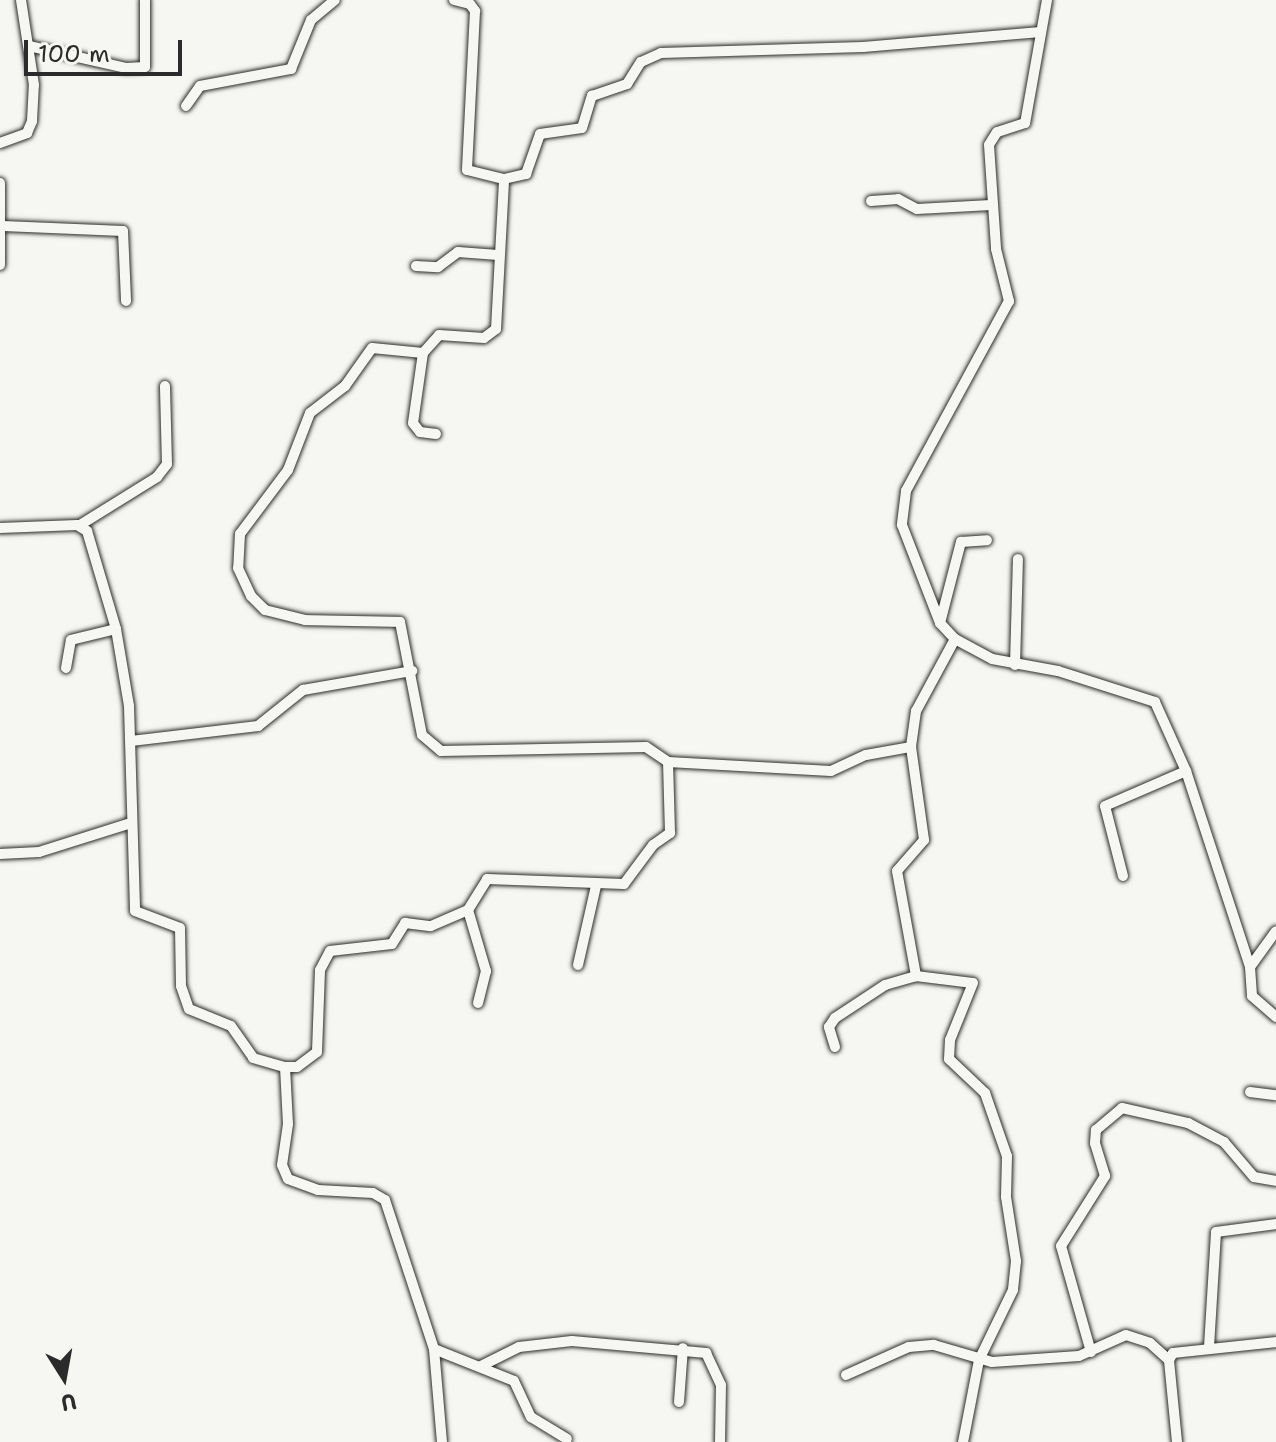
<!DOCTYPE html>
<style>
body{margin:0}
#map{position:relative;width:1276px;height:1442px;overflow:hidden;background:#f6f6f2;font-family:"Shantell Sans",sans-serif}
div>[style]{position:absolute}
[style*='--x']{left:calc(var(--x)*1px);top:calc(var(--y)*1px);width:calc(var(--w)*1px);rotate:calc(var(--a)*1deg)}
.roads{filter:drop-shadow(0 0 2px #2b2b2b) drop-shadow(0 0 2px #2b2b2b)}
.street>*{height:10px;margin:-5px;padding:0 5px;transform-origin:5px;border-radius:5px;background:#f6f6f2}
span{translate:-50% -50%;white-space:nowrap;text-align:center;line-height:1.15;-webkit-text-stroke:7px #f6f6f2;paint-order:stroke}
.north{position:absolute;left:24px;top:1338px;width:80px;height:80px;-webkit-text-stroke:6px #f6f6f2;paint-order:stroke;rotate:169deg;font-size:22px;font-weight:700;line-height:32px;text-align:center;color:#2b2b2b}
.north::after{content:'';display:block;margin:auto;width:28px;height:36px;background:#2b2b2b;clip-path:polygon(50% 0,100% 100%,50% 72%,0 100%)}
.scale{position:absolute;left:24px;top:40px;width:158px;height:36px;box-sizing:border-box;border:4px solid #2b2b2b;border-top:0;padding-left:10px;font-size:24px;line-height:28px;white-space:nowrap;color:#2b2b2b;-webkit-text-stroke:6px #f6f6f2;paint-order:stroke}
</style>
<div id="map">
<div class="roads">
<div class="street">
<i style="--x:454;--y:0;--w:16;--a:14"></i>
<i style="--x:470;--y:4;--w:9;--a:54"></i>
<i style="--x:475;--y:11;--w:159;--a:92.9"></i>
<i style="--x:467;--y:170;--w:38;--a:14"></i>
<i style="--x:504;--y:179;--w:23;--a:-13"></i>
<i style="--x:526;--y:174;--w:42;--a:-70.7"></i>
<i style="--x:540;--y:134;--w:42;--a:-8.1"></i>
<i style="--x:582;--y:128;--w:34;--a:-73"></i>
<i style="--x:592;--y:96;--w:37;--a:-19"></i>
<i style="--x:627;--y:84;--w:26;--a:-58"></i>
<i style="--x:641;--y:62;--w:22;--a:-24"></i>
<i style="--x:661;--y:53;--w:202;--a:-1.7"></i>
<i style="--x:863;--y:47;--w:178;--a:-4.8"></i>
<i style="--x:1047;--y:0;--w:125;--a:100.1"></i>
<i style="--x:1025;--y:123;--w:29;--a:162"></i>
<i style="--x:997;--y:132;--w:15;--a:122"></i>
<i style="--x:989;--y:145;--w:104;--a:86.1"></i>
<i style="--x:996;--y:249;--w:54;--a:76"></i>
<i style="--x:1009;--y:301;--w:216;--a:118.5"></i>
<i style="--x:906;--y:491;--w:34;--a:97"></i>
<i style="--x:902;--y:525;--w:105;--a:68.8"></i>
<i style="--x:940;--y:623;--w:22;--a:47"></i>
<i style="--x:955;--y:639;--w:42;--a:28.4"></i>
<i style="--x:992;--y:659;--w:67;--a:10.3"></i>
<i style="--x:1058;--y:671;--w:102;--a:17.7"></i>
<i style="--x:1155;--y:702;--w:76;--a:65.8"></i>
<i style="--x:1186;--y:771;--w:206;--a:71.9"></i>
<i style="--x:1250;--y:967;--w:29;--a:86"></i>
<i style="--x:1252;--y:996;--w:32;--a:41"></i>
<i style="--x:29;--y:46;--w:99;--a:12.8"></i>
<i style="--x:126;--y:68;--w:19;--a:-3"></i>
<i style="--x:145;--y:67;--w:67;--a:-90"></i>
<i style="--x:186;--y:106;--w:24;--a:-55"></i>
<i style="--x:200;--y:86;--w:93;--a:-10.6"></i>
<i style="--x:291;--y:69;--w:53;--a:-67.8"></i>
<i style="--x:311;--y:20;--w:31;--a:-40"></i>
<i style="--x:0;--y:143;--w:29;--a:-20"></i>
<i style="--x:27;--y:133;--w:13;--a:-67"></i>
<i style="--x:32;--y:121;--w:36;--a:-87"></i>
<i style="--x:34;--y:85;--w:86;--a:-98.7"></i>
<i style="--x:0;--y:183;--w:82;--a:90"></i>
<i style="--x:871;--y:201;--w:27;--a:-4"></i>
<i style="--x:898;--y:199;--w:21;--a:28"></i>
<i style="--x:917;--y:209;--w:74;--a:-3.1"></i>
<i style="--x:3;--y:226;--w:120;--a:2.4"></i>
<i style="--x:123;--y:231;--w:70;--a:87.5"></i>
<i style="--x:416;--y:266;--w:22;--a:3"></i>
<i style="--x:438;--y:267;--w:25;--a:-37"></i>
<i style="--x:458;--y:252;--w:40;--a:4.3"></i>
<i style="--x:423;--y:353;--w:51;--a:-174.4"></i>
<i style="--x:372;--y:348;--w:47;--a:125.4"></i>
<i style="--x:345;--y:386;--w:44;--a:142.4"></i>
<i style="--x:310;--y:413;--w:61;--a:111.1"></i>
<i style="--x:288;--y:470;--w:80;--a:126.9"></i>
<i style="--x:240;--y:534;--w:34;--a:93"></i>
<i style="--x:238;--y:568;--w:31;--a:65"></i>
<i style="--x:251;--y:596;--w:20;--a:45"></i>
<i style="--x:265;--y:610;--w:41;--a:14"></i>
<i style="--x:305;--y:620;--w:95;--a:1.2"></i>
<i style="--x:400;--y:622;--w:115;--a:79"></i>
<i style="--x:422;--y:735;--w:25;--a:40"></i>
<i style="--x:441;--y:751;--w:205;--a:-1.1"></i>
<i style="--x:646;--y:747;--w:27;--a:34"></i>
<i style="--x:436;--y:434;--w:16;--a:-173"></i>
<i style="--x:420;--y:432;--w:11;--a:-128"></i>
<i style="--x:413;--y:423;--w:71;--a:-81.9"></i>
<i style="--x:423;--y:353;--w:24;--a:-48"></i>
<i style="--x:439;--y:335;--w:45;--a:3.8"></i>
<i style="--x:484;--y:338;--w:15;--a:-37"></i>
<i style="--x:496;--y:329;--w:150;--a:-86.9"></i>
<i style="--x:80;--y:525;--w:91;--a:-31.9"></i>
<i style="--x:157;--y:477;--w:16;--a:-52"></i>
<i style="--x:167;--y:464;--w:78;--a:-91.5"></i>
<i style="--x:0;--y:528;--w:77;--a:-2.2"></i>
<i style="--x:77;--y:525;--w:12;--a:31"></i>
<i style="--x:87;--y:531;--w:102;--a:73.5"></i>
<i style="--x:116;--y:629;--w:78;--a:80.4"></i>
<i style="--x:129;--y:706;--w:205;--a:88.3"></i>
<i style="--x:135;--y:911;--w:48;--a:20.7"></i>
<i style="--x:180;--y:928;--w:58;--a:89"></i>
<i style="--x:181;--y:986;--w:24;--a:71"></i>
<i style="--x:189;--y:1009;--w:45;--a:22"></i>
<i style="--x:231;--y:1026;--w:39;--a:55"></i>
<i style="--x:253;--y:1058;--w:33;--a:16"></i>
<i style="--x:285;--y:1067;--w:57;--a:87"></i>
<i style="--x:288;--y:1124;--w:41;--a:98.3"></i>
<i style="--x:282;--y:1165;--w:15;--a:67"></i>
<i style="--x:288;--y:1179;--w:32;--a:20"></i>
<i style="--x:318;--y:1190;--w:55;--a:3.1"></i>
<i style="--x:373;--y:1193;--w:14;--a:30"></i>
<i style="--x:385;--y:1200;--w:157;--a:71.8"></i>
<i style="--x:434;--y:1349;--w:93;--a:85.1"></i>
<i style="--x:940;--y:623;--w:84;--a:-75.5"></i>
<i style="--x:961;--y:542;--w:26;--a:-4"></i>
<i style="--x:955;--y:639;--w:82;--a:118.4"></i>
<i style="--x:916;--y:711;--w:36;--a:98"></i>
<i style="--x:911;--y:747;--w:94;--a:82"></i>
<i style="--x:924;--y:840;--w:41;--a:131.1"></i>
<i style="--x:897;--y:871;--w:107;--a:79.7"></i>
<i style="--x:916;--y:976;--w:57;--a:7"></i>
<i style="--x:973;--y:983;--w:61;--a:112"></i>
<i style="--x:950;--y:1040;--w:19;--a:93"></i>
<i style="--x:949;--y:1059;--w:50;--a:43.4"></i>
<i style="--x:985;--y:1093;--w:67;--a:70.8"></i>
<i style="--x:1007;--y:1156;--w:41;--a:91.4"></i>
<i style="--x:1006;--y:1197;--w:65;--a:81.1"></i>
<i style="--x:1016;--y:1261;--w:29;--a:96"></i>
<i style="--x:1013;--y:1290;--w:78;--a:115.9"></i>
<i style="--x:979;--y:1360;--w:84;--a:101"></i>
<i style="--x:1015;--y:665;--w:106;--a:-88.4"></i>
<i style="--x:66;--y:668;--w:28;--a:-80"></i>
<i style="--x:71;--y:640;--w:46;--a:-13.7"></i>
<i style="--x:131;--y:741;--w:128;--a:-6.7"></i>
<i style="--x:258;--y:726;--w:58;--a:-38.7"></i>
<i style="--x:303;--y:690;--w:111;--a:-9.9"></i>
<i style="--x:0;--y:854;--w:39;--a:-3"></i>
<i style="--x:39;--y:852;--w:96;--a:-17.5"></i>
<i style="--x:1123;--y:876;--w:72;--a:-104.4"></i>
<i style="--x:1105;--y:806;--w:88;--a:-23.4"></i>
<i style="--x:468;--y:910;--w:64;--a:73.6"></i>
<i style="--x:486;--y:971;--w:33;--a:104"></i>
<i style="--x:578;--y:965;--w:81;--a:-77.2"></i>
<i style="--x:1250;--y:967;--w:44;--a:-54.2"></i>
<i style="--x:835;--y:1047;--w:21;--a:-107"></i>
<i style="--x:829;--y:1027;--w:11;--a:-56"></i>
<i style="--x:835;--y:1018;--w:60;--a:-33.4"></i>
<i style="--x:885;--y:985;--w:32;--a:-16"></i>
<i style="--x:285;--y:1067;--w:12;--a:0"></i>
<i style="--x:297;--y:1067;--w:25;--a:-37"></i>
<i style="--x:317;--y:1052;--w:82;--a:-87.9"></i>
<i style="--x:320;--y:970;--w:21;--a:-62"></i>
<i style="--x:330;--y:951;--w:62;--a:-6.4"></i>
<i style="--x:392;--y:944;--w:25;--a:-58"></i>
<i style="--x:405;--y:923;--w:26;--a:7"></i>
<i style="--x:431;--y:926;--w:40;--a:-23.4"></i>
<i style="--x:468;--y:910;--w:36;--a:-58"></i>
<i style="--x:487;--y:879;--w:137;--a:2.1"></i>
<i style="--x:624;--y:884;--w:49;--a:-53.4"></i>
<i style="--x:653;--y:845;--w:21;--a:-35"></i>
<i style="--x:670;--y:833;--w:71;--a:-91.6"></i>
<i style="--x:668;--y:762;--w:163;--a:3.2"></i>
<i style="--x:831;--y:771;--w:38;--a:-25"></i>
<i style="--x:866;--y:755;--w:46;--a:-10.1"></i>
<i style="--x:1250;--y:1092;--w:26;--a:7"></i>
<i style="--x:1209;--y:1347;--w:115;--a:-86.5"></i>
<i style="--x:1216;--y:1232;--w:61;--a:-7.6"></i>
<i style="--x:434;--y:1349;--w:86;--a:21.8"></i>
<i style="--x:514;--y:1381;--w:40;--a:65"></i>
<i style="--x:531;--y:1417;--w:42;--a:31.4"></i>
<i style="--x:1091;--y:1352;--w:110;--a:-105.8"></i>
<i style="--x:1061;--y:1246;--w:83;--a:-57.8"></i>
<i style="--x:1105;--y:1176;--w:34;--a:-107"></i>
<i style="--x:1095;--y:1143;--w:13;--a:-86"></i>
<i style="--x:1096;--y:1130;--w:34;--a:-40"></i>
<i style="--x:1122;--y:1108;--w:68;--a:12.8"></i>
<i style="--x:1188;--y:1123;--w:41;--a:27.8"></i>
<i style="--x:1224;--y:1142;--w:46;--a:49.4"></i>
<i style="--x:1254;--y:1177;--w:22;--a:10"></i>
<i style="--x:481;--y:1366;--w:42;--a:-26.6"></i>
<i style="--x:519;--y:1347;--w:53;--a:-6.5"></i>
<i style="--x:572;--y:1341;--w:135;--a:5.1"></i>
<i style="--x:706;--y:1353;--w:35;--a:65"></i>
<i style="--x:721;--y:1385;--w:57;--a:91"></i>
<i style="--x:846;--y:1375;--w:69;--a:-24"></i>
<i style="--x:909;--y:1347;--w:25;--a:-5"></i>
<i style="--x:934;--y:1345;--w:60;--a:16.3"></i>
<i style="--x:992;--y:1362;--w:87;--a:-3.9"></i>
<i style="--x:1079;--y:1356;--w:51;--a:-24.1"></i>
<i style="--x:1126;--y:1335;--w:25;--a:18"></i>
<i style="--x:1150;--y:1343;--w:25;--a:42"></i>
<i style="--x:679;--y:1402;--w:54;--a:-85.8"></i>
<i style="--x:1177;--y:1442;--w:82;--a:-95.6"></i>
<i style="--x:1169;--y:1360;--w:8;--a:-60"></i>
<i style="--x:1173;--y:1353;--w:104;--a:-6.1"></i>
</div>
</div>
<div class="north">U</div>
<div class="scale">100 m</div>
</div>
